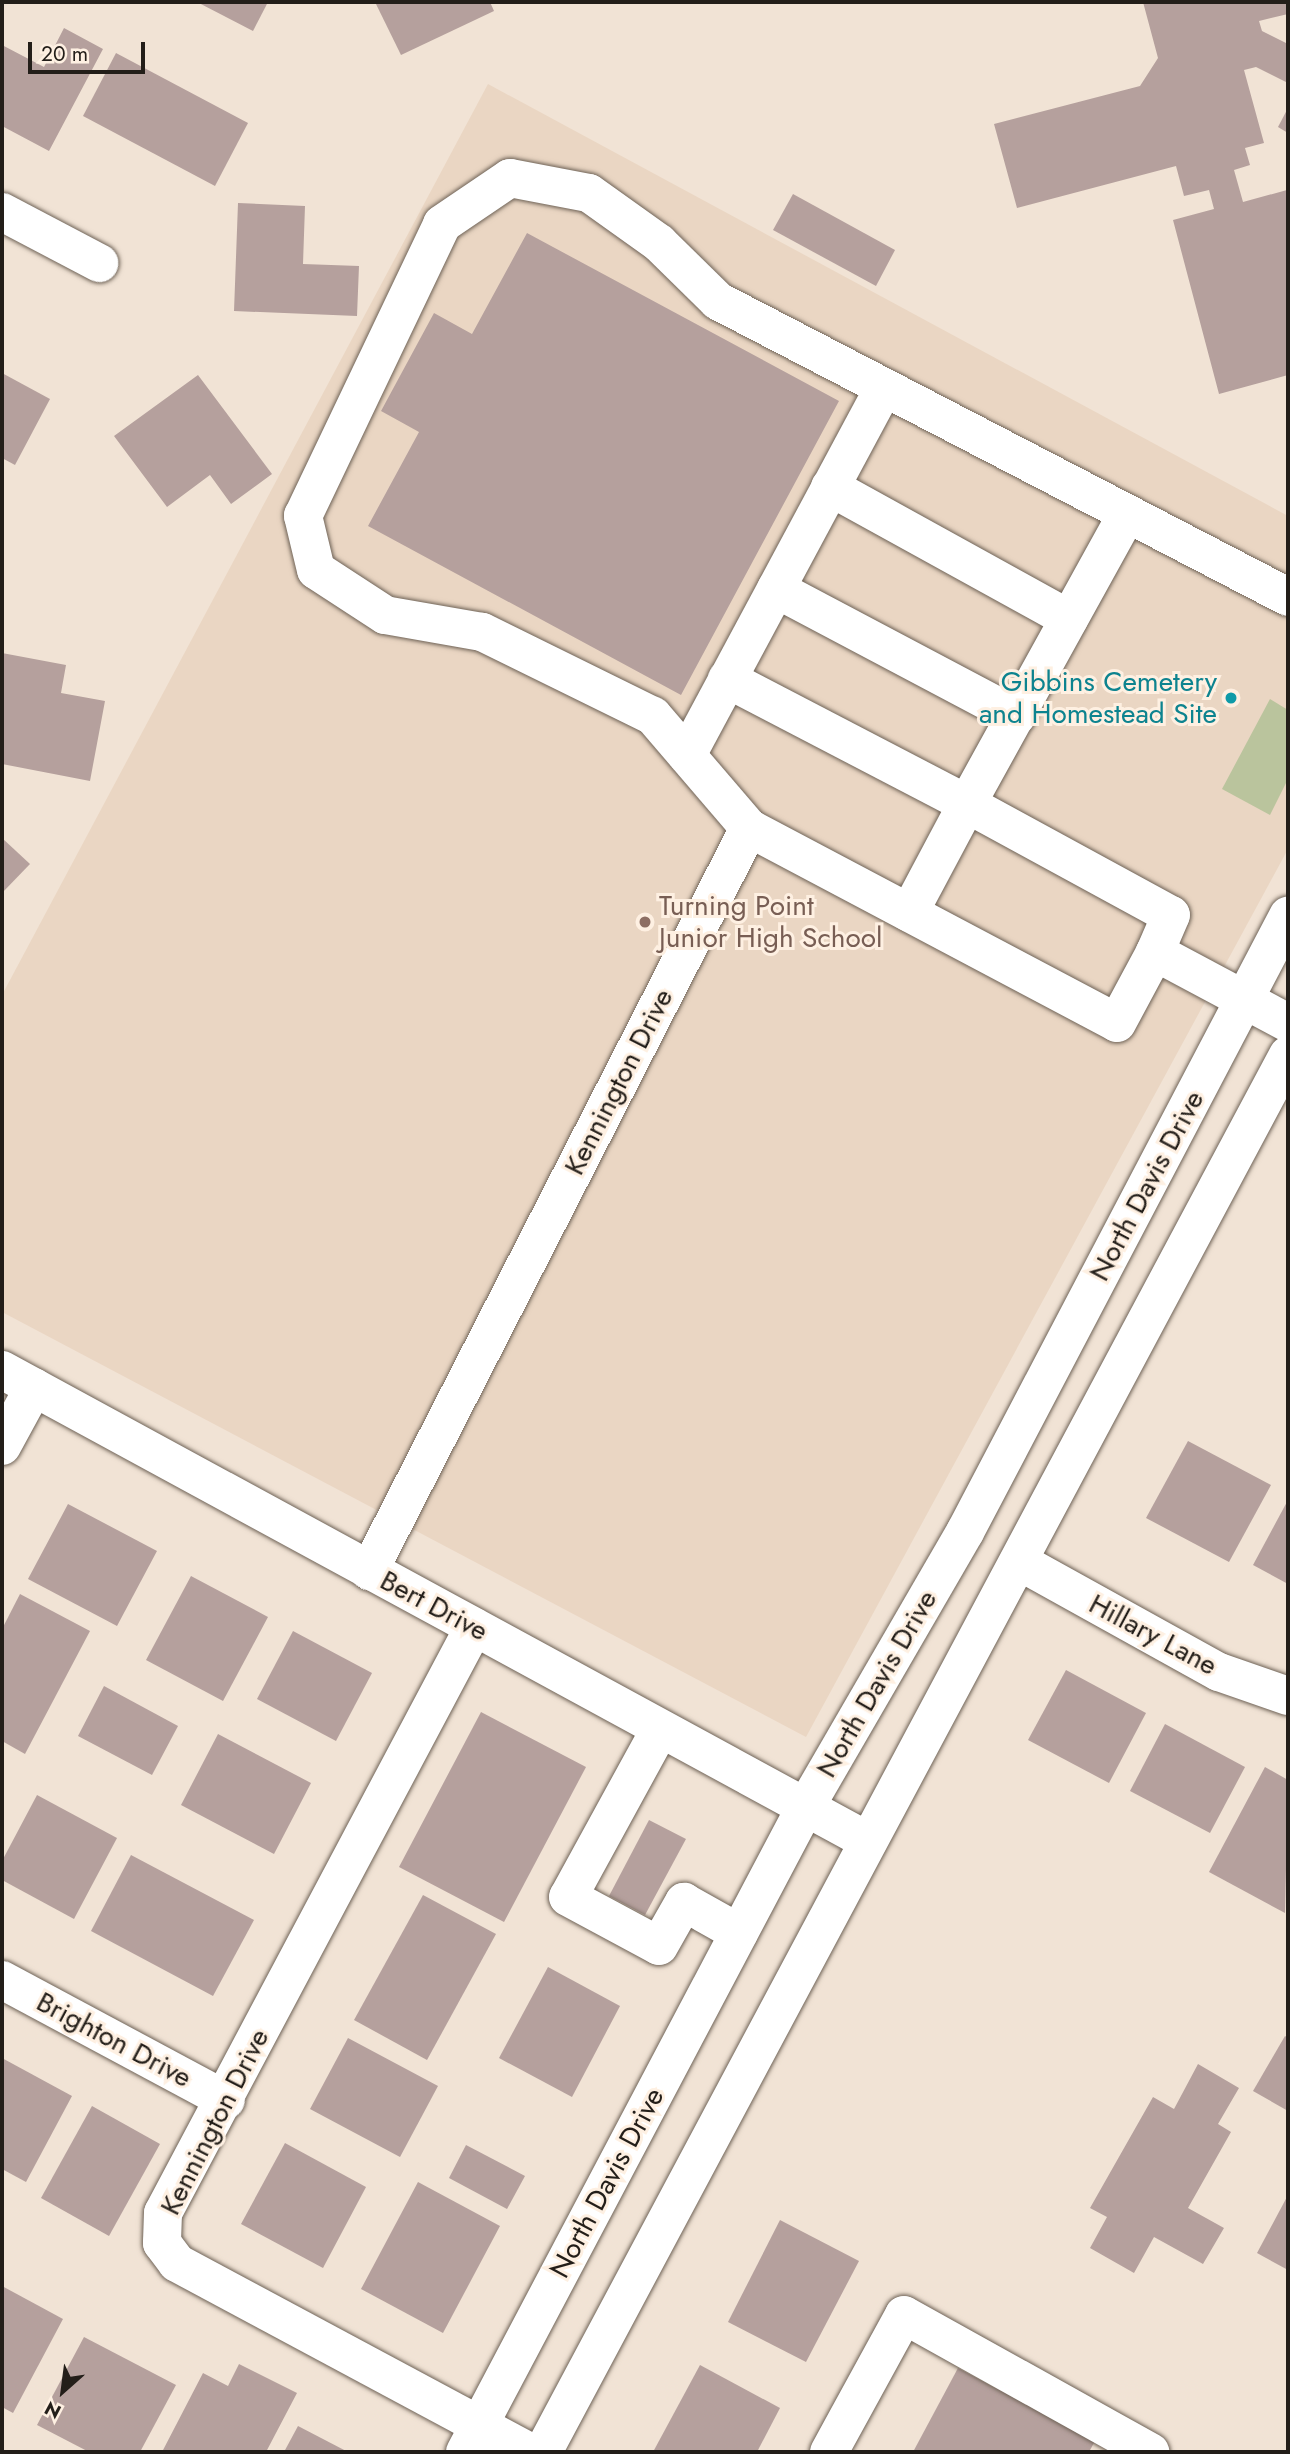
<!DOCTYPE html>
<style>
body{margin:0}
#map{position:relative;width:1290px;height:2454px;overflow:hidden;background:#f1e3d5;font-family:Jost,sans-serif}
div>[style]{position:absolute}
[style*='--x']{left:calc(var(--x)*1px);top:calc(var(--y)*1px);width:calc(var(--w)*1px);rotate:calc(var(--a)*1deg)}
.built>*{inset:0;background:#ead6c3}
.green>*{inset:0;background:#bac49d}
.building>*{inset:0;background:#b5a09d}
.roads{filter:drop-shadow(0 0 2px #6e6256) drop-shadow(0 0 2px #6e6256)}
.minor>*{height:38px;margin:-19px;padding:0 19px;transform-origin:19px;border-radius:19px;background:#fff}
.dots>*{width:19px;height:19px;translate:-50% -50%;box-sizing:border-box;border:4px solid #fef0e2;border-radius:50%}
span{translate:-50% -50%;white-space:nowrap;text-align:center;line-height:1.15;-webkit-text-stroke:6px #fef0e2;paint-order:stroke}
.culture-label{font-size:28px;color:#0d838f}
.right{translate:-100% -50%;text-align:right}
.education-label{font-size:28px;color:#785e54}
.left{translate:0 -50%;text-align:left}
.street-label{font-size:28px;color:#231e19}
.frame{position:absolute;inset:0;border:4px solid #231e19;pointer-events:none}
.north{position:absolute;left:28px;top:2356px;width:70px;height:70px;-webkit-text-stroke:5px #fef0e2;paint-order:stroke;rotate:208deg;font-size:19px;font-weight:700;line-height:28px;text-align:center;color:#231e19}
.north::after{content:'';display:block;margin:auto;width:24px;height:32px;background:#231e19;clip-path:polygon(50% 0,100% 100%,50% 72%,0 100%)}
.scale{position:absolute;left:28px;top:42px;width:117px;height:32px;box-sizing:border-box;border:4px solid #231e19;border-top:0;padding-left:9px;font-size:21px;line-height:24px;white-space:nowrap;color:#231e19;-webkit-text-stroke:5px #fef0e2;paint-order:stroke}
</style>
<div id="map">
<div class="built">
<i style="clip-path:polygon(488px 84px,1288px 516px,1288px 849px,806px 1737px,2px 1312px,2px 995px)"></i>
</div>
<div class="green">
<i style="clip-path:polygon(1270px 699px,1288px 710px,1288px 779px,1270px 815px,1222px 789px)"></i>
</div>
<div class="building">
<i style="clip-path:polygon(197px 2px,268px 2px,253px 31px)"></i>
<i style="clip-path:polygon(375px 2px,490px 2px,494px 11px,401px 55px)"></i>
<i style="clip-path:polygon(1143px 2px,1288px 2px,1288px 14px,1259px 21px,1262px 31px,1288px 44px,1288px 83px,1256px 67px,1244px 70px,1264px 143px,1245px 148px,1250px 165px,1234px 170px,1243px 202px,1287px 190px,1288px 197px,1288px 375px,1219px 394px,1173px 220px,1214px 209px,1209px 190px,1184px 196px,1176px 166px,1017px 208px,994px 124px,1140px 86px,1158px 58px)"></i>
<i style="clip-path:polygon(64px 28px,103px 49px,49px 151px,2px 126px,2px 45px,44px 67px)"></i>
<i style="clip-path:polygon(116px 53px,248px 123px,215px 186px,83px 116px)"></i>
<i style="clip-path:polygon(1288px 108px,1288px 133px,1278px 127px)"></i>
<i style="clip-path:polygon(793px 194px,895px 250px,876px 286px,773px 230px)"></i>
<i style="clip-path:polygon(238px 203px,305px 206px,303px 264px,359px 266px,357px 316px,234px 311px)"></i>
<i style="clip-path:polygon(527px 233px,839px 401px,681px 695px,368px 526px,419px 432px,381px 411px,434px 313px,472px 334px)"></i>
<i style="clip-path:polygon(2px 373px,50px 399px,15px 465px,2px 458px)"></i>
<i style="clip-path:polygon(198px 375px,272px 474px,231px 504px,210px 475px,167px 507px,114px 436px)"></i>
<i style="clip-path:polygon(2px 653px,66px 665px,61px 693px,105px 701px,90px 781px,2px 764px)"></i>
<i style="clip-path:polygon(2px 838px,30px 864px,2px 893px)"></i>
<i style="clip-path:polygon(1188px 1441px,1271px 1485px,1229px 1562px,1146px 1518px)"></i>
<i style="clip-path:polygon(1288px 1500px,1288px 1584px,1253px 1565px)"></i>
<i style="clip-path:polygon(68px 1504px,157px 1551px,117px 1626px,28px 1579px)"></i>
<i style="clip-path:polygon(191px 1576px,268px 1617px,223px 1701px,146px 1660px)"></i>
<i style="clip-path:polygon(20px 1594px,90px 1631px,25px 1754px,2px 1741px,2px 1629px)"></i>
<i style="clip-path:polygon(293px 1631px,372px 1673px,336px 1741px,257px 1699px)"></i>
<i style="clip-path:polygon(1066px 1670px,1146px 1713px,1109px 1783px,1028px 1740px)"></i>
<i style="clip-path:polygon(104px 1686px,178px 1726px,152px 1775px,78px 1736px)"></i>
<i style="clip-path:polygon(481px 1712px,586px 1767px,504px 1922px,399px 1867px)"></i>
<i style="clip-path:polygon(1165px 1724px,1245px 1767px,1210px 1833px,1130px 1791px)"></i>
<i style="clip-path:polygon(218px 1734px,311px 1783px,274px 1854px,181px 1805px)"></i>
<i style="clip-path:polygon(1265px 1767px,1288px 1780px,1285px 1913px,1209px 1872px)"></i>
<i style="clip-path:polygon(37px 1795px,117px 1838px,74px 1919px,2px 1880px,2px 1861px)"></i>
<i style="clip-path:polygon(649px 1820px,686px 1839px,645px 1915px,609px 1896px)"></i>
<i style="clip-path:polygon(131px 1855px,254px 1920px,213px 1996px,91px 1931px)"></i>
<i style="clip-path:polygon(423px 1895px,496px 1934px,427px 2060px,354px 2020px)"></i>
<i style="clip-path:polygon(548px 1967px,620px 2006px,572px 2097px,499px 2058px)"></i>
<i style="clip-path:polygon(1285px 2036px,1288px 2038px,1288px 2111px,1253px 2091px)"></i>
<i style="clip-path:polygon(348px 2038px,438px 2086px,400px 2157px,310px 2109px)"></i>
<i style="clip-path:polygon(2px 2058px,72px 2096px,26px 2182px,2px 2169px)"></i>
<i style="clip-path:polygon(1198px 2064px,1239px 2088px,1218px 2124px,1231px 2132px,1188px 2208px,1224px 2228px,1203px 2264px,1154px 2237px,1134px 2273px,1090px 2248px,1107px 2217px,1090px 2208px,1153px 2097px,1174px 2109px)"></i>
<i style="clip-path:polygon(92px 2106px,160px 2144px,109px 2236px,41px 2198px)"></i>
<i style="clip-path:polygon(285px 2143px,366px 2187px,323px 2268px,241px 2224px)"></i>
<i style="clip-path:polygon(466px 2145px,525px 2176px,507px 2209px,449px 2178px)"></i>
<i style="clip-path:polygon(418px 2182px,500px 2226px,443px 2333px,361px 2289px)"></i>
<i style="clip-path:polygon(1288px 2195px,1288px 2270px,1257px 2253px)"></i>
<i style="clip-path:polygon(780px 2220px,859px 2261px,806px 2362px,728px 2322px)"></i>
<i style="clip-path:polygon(2px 2286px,63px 2319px,13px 2413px,2px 2407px)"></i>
<i style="clip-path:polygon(84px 2337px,176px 2385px,140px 2452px,89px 2452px,37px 2425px)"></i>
<i style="clip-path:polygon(239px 2364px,297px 2393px,266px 2452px,162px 2452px,203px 2373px,228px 2386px)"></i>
<i style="clip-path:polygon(700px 2365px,780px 2408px,757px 2452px,653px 2452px)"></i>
<i style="clip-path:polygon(958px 2368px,1095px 2441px,1089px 2452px,913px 2452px)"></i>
<i style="clip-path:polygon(298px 2426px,348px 2452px,284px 2452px)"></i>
</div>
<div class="roads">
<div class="minor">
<i style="--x:2;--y:212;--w:110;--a:27.7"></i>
<i style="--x:830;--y:487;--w:273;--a:28.9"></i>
<i style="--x:1127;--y:514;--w:331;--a:118.9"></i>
<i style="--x:967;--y:804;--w:232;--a:28.6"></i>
<i style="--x:1171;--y:915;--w:40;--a:113.4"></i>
<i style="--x:776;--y:589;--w:272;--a:27.9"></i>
<i style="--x:727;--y:679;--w:271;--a:27.5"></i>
<i style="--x:967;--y:804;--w:123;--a:118"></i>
<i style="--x:687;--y:755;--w:417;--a:-61.8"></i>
<i style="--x:749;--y:828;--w:148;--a:-130.6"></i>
<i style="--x:653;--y:716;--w:191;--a:-153.8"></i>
<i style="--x:482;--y:632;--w:98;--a:-170.1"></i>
<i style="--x:385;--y:615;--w:82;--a:-146.9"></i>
<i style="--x:316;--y:570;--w:56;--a:-103.5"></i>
<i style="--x:303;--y:516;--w:323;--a:-64.5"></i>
<i style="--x:442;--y:224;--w:82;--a:-34.1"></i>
<i style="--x:510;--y:178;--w:80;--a:10.8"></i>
<i style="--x:589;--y:193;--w:86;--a:35.5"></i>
<i style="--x:659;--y:243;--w:83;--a:44.5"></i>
<i style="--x:718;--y:301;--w:642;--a:27.44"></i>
<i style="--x:2;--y:1370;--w:986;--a:28.54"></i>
<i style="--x:2;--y:1446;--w:67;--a:-61.5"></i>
<i style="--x:1022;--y:1563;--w:225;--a:29"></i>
<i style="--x:1219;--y:1672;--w:73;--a:19.2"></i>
<i style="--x:369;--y:1571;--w:835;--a:-62.91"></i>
<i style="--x:749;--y:828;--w:416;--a:27.9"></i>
<i style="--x:1117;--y:1023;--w:81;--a:-61.8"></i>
<i style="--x:1155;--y:952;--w:151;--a:28.1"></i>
<i style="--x:474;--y:1627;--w:663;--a:117.96"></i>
<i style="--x:163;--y:2213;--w:30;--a:92"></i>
<i style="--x:162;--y:2243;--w:25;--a:53"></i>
<i style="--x:177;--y:2263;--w:400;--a:28.2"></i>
<i style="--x:659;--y:1731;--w:189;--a:118.7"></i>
<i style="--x:568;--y:1897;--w:103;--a:28.3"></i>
<i style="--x:659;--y:1946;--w:51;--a:-60.4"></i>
<i style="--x:684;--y:1902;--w:63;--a:29.4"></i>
<i style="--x:2;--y:1980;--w:254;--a:28.2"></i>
<i style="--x:465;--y:2452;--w:728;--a:-62.17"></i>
<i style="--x:805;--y:1808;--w:319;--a:-59.9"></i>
<i style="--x:965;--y:1532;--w:696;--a:-62.33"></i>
<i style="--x:543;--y:2452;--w:1583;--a:-61.93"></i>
<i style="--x:829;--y:2452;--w:156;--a:-61.3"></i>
<i style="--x:904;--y:2315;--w:282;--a:29.1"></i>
</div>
</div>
<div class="dots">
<i style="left:1231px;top:698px;background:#0f9aa8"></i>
<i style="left:645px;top:922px;background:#8d6e63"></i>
</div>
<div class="culture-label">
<span class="right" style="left:1217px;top:698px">Gibbins Cemetery<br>and Homestead Site</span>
</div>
<div class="education-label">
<span class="left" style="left:659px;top:922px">Turning Point<br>Junior High School</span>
</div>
<div class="street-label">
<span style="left:619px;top:1082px;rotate:-63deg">Kennington Drive</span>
<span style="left:1147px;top:1186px;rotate:-62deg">North Davis Drive</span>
<span style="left:434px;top:1606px;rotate:28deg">Bert Drive</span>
<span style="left:1153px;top:1635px;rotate:28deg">Hillary Lane</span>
<span style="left:877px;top:1684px;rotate:-60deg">North Davis Drive</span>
<span style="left:114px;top:2040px;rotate:28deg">Brighton Drive</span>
<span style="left:215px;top:2122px;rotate:-63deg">Kennington Drive</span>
<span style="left:607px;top:2183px;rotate:-62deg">North Davis Drive</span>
</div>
<div class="frame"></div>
<div class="north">N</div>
<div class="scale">20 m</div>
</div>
